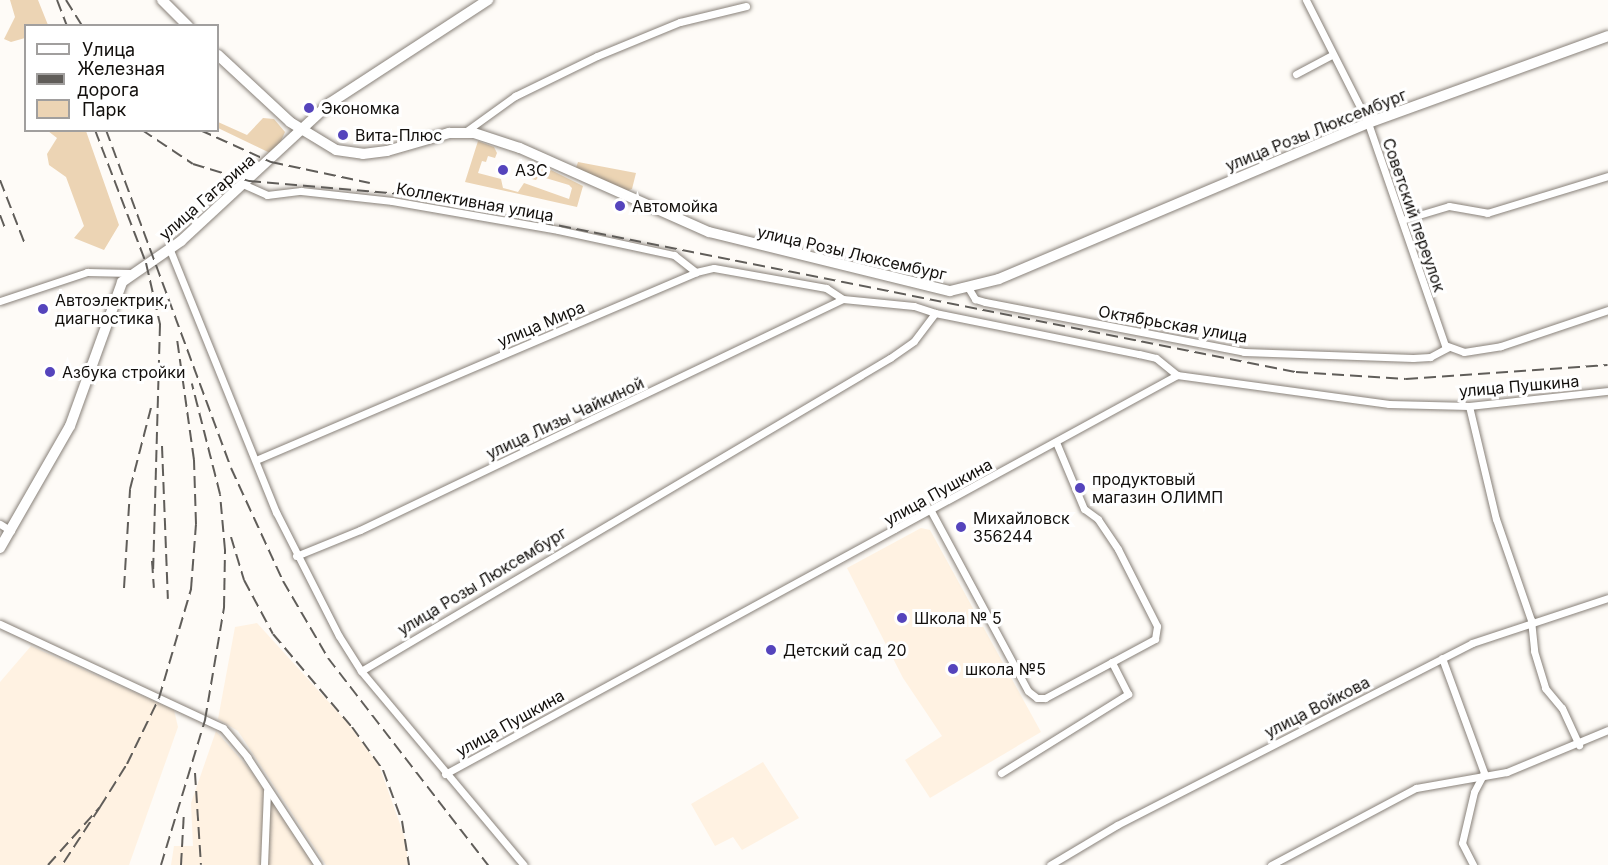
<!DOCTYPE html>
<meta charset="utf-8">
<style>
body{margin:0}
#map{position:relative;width:1608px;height:865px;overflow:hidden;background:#fefbf7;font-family:Inter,sans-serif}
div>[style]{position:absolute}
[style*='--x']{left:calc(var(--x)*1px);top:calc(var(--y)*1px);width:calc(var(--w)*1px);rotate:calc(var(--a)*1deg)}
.built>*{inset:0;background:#fff2e2}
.green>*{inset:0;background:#ecd4b4}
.roads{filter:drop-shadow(0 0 2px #888179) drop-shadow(0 0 2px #888179)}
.street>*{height:7px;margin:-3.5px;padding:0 3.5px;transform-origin:3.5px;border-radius:3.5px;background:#fff}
.secondary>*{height:10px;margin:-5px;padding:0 5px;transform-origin:5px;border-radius:5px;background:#fff}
.rail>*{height:2px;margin-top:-1px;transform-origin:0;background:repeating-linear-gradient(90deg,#605d59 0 12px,transparent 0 18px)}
.dots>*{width:16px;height:16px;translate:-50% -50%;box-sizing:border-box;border:3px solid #fff;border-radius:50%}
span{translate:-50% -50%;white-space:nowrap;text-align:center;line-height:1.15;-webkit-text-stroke:6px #fff;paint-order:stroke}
.poi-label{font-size:16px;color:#13100d}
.left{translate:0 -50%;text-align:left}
.street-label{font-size:16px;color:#13100d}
.legend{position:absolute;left:24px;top:24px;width:195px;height:108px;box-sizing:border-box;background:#fff;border:2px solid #a19f9e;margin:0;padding:8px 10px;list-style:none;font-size:18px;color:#13100d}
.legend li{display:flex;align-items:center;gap:12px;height:30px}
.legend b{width:30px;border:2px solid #a19f9e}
</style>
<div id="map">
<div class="built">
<i style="clip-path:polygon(921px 528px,930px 530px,1041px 732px,930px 798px,905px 760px,942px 736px,903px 678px,847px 568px)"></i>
<i style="clip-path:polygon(257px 623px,347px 722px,379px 765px,406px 841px,408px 865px,326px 865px,238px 731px,218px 719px,235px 627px)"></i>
<i style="clip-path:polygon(31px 646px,174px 710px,178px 727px,129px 865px,0 865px,0 682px)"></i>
<i style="clip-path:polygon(216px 731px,252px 772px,314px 865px,171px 865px,174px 846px,193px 846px,191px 803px)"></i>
<i style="clip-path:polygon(763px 762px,799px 818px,742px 850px,733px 837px,715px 846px,691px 804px)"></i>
</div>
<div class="green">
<i style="clip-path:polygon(10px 0,38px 0,48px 25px,26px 26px,25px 38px,11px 42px,4px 39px,15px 17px)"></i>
<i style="clip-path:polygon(263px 118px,274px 119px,285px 132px,276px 152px,268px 152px,218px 128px,218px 122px,247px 135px)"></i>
<i style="clip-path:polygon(48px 131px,86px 131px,119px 225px,104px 250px,74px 238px,84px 226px,66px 177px,49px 165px,47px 154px,57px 138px)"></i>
<i style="clip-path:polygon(478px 141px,494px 147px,497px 153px,495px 158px,488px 156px,486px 162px,482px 161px,478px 173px,501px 179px,503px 188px,518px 192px,524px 183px,569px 199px,572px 188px,569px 185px,539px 176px,536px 180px,523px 177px,526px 169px,539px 164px,583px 186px,577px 207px,465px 182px)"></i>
<i style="clip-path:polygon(578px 162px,636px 173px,632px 189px,626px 191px,576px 168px)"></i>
</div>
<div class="roads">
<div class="street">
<i style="--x:1306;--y:0;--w:138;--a:63.2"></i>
<i style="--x:1368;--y:123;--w:235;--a:70.9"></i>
<i style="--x:1445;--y:345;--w:20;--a:20"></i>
<i style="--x:1464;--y:352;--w:37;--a:-9"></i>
<i style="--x:1501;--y:346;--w:113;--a:-18.6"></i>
<i style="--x:1296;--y:74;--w:40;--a:-28"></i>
<i style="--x:465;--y:132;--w:62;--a:-35.8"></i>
<i style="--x:515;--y:96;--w:91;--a:-26"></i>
<i style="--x:597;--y:56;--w:90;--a:-22.3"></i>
<i style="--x:680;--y:22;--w:68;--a:-13.6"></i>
<i style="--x:245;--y:185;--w:24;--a:24"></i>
<i style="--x:267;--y:195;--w:34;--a:-7"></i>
<i style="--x:301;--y:191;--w:92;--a:6.3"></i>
<i style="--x:392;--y:201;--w:169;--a:9.9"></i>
<i style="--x:558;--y:230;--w:119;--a:12.2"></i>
<i style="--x:674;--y:255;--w:28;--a:38"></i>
<i style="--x:1402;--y:220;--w:49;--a:-16.6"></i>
<i style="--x:1449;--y:206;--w:39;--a:10"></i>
<i style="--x:1487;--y:213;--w:127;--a:-17"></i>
<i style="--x:170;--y:250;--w:283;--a:68"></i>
<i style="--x:276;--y:512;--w:139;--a:63.1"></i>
<i style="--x:339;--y:636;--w:41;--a:57.8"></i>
<i style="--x:361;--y:671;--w:253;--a:50"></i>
<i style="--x:969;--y:289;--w:12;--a:59"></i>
<i style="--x:975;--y:299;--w:10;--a:17"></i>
<i style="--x:985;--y:302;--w:264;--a:10.9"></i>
<i style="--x:1244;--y:352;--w:169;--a:2"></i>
<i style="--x:1413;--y:358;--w:17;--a:-3"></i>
<i style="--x:1430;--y:357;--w:21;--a:-28"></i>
<i style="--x:0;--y:301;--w:92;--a:-18.4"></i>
<i style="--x:87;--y:272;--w:44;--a:1.3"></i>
<i style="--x:1469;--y:406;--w:116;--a:76.6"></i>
<i style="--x:1496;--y:519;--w:107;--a:70.9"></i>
<i style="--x:1531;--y:620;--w:31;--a:84"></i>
<i style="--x:1534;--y:651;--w:39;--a:73"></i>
<i style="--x:1545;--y:688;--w:26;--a:50"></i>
<i style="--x:1562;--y:708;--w:41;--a:65.3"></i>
<i style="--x:256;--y:460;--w:478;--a:-23.1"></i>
<i style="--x:696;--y:272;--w:18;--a:-13"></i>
<i style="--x:714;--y:268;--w:114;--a:10.1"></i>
<i style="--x:826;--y:288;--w:20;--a:33"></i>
<i style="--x:843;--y:299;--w:71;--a:5.6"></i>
<i style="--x:914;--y:306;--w:22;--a:18"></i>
<i style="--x:931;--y:511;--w:204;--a:61.7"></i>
<i style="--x:1028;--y:691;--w:11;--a:38"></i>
<i style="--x:1037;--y:698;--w:8;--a:0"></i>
<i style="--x:1045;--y:698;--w:125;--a:-28.2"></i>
<i style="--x:1155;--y:639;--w:13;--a:-81"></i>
<i style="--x:1157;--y:626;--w:86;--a:-116.9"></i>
<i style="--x:1118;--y:549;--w:36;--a:-124"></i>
<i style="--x:1098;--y:519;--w:17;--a:-144"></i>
<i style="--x:1084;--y:509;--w:73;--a:-112.7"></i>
<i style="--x:0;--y:524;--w:13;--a:32"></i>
<i style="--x:296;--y:556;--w:69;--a:-22.1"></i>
<i style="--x:360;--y:530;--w:535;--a:-25.56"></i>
<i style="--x:0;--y:624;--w:246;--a:25"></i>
<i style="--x:223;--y:728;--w:38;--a:50"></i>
<i style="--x:247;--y:757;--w:129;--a:56.7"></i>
<i style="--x:1442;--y:658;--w:122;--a:69.9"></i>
<i style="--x:1484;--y:773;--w:21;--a:118"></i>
<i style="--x:1474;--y:792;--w:52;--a:103.2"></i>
<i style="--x:1462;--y:843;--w:25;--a:63"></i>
<i style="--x:361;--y:671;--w:615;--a:-30.61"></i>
<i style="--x:890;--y:358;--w:29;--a:-35"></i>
<i style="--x:914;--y:341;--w:35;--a:-53"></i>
<i style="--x:935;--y:313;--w:208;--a:11.4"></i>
<i style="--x:1139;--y:354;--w:17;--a:13"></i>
<i style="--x:1156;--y:358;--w:27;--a:39"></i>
<i style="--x:1001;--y:773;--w:150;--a:-31.9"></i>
<i style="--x:1128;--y:694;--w:36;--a:-117"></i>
<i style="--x:445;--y:774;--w:834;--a:-28.59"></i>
<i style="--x:1177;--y:375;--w:214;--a:7.8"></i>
<i style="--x:1389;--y:404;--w:80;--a:1.4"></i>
<i style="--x:1469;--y:406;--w:140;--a:-6.2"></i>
<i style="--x:264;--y:865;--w:74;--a:-87.7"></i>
<i style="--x:1050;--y:865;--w:78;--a:-30.8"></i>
<i style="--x:1117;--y:825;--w:399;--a:-27.1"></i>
<i style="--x:1472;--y:643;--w:143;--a:-18.3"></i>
<i style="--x:1271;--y:865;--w:164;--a:-28"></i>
<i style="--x:1416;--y:788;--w:92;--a:-10"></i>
<i style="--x:1507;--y:772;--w:109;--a:-22.6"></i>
</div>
<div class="secondary">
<i style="--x:162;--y:0;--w:37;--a:45"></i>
<i style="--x:218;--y:55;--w:98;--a:42.9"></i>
<i style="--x:290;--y:122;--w:54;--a:31.3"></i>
<i style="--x:336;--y:150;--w:27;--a:8"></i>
<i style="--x:363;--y:154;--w:24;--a:-7"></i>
<i style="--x:387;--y:151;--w:65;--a:-16.2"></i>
<i style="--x:449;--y:133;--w:25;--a:0"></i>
<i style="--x:474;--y:133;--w:48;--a:18.1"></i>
<i style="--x:520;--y:148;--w:207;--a:24"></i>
<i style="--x:709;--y:232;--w:248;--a:13.8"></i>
<i style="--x:950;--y:291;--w:50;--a:-13.8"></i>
<i style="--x:999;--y:279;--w:401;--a:-22.9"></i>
<i style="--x:1368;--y:123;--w:255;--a:-19.9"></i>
<i style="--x:0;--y:548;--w:141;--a:-60.2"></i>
<i style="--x:70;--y:426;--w:153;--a:-70.1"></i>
<i style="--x:122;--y:282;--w:72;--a:-34.8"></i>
<i style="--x:181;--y:241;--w:203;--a:-42.8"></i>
<i style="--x:330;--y:103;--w:189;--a:-33.1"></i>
</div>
</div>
<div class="rail">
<i style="--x:57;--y:0;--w:28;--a:69"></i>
<i style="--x:66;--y:0;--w:31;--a:58"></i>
<i style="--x:95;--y:130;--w:142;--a:69"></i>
<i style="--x:146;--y:263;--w:63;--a:77.1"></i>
<i style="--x:160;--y:324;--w:245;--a:91.6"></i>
<i style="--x:106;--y:130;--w:360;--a:69.7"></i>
<i style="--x:231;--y:468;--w:124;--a:65.3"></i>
<i style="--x:283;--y:581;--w:89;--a:59.7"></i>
<i style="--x:328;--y:658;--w:262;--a:52.3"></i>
<i style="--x:142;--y:130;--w:61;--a:33.7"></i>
<i style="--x:193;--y:164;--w:59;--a:16.9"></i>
<i style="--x:249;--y:181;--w:152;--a:4.9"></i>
<i style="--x:400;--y:194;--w:914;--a:11.24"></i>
<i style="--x:1296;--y:372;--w:110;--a:3.6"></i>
<i style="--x:1406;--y:379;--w:202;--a:-4"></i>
<i style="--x:200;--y:130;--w:78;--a:24.3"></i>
<i style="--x:271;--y:162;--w:101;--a:12"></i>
<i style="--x:0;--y:180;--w:69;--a:68.7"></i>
<i style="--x:0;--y:215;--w:14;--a:69"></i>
<i style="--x:162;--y:446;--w:153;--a:87.8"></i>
<i style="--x:231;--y:537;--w:45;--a:73.2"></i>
<i style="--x:244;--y:580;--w:61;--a:61.8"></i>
<i style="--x:273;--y:634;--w:122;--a:49.7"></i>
<i style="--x:352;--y:727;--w:53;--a:54.2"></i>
<i style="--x:383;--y:770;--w:54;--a:69.6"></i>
<i style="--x:402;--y:821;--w:45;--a:81"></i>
<i style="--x:152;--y:561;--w:27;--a:86"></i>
<i style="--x:124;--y:588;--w:99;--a:-86.5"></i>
<i style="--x:130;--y:489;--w:88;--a:-75.5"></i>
<i style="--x:195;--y:773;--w:92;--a:86.3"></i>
<i style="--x:100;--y:807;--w:51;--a:-57.9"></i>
<i style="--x:127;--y:764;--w:73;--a:-64.1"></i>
<i style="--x:159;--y:698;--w:114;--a:-73.6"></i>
<i style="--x:191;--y:589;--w:65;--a:-85.6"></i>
<i style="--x:196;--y:524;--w:64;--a:-91.8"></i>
<i style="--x:194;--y:460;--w:122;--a:-98"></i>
<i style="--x:48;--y:865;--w:78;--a:-48.1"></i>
<i style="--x:100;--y:807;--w:69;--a:123.2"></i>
<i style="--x:161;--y:865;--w:152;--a:-73.1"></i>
<i style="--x:205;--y:720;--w:114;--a:-80.4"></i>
<i style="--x:224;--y:608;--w:58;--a:-89"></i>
<i style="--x:225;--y:550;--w:56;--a:-95.1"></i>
<i style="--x:220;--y:494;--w:114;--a:-104.3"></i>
<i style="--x:181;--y:865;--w:54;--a:-86.8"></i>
</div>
<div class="dots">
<i style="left:309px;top:108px;background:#5544bc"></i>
<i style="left:343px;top:135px;background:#5544bc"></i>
<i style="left:503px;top:170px;background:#5544bc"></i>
<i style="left:620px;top:206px;background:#5544bc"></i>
<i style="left:43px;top:309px;background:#5544bc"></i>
<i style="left:50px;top:372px;background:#5544bc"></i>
<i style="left:1080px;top:488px;background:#5544bc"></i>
<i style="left:961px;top:527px;background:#5544bc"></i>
<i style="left:902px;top:618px;background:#5544bc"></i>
<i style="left:771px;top:650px;background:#5544bc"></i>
<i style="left:953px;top:669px;background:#5544bc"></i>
</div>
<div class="poi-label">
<span class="left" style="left:321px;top:108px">Экономка</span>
<span class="left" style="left:355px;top:135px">Вита-Плюс</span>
<span class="left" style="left:515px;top:170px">АЗС</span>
<span class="left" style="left:632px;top:206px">Автомойка</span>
<span class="left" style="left:55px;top:309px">Автоэлектрик,<br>диагностика</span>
<span class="left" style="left:62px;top:372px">Азбука стройки</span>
<span class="left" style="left:1092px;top:488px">продуктовый<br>магазин ОЛИМП</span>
<span class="left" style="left:973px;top:527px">Михайловск<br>356244</span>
<span class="left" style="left:914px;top:618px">Школа № 5</span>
<span class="left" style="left:783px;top:650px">Детский сад 20</span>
<span class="left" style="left:965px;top:669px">школа №5</span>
</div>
<div class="street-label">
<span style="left:1316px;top:130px;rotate:-22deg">улица Розы Люксембург</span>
<span style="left:207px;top:197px;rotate:-41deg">улица Гагарина</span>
<span style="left:475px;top:202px;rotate:10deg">Коллективная улица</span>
<span style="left:1414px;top:215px;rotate:71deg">Советский переулок</span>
<span style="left:852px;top:253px;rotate:13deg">улица Розы Люксембург</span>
<span style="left:541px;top:324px;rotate:-23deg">улица Мира</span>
<span style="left:1173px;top:324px;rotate:10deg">Октябрьская улица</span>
<span style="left:1519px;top:386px;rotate:-5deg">улица Пушкина</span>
<span style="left:565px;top:418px;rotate:-25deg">улица Лизы Чайкиной</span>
<span style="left:938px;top:492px;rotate:-29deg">улица Пушкина</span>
<span style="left:482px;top:581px;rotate:-31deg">улица Розы Люксембург</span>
<span style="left:1317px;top:707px;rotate:-27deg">улица Войкова</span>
<span style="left:510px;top:723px;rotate:-29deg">улица Пушкина</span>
</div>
<ul class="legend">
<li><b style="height:8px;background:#fff"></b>Улица</li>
<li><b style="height:8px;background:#605d59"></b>Железная дорога</li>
<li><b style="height:16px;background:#ecd4b4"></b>Парк</li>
</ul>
</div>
